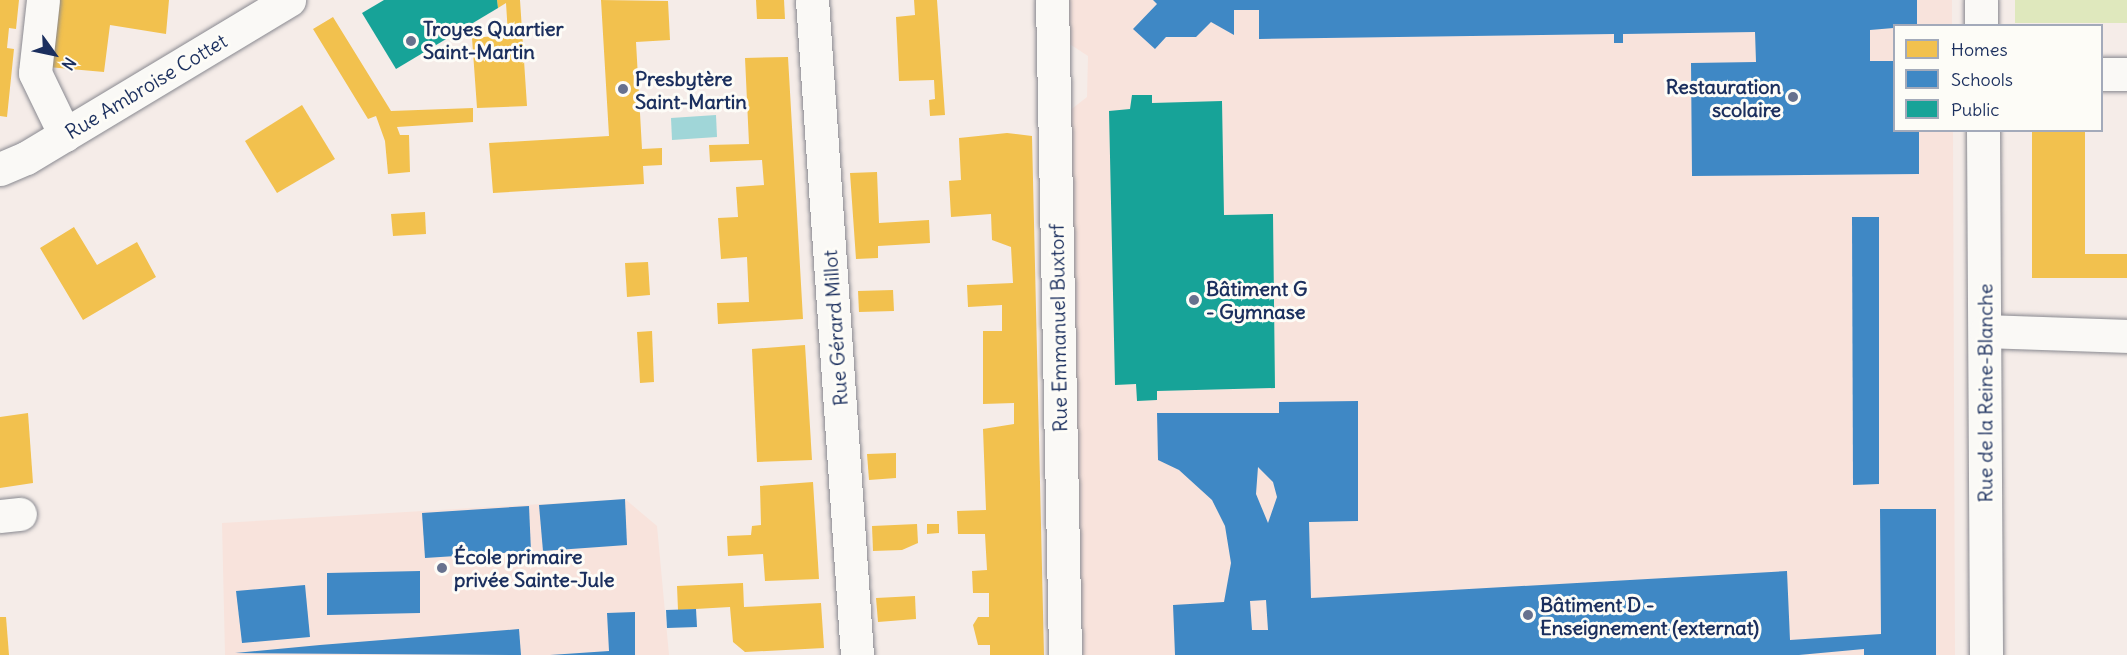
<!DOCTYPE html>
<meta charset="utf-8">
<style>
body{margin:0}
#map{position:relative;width:2127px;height:655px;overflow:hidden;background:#f5ece8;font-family:Delius,sans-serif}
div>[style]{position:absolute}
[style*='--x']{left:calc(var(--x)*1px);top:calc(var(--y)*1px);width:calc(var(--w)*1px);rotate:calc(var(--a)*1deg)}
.built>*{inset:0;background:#f8e3dc}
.green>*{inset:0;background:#dfe8bd}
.water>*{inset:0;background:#a0d6d8}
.homes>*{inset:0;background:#f2c14e}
.schools>*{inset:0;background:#3f88c5}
.public>*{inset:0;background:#17a398}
.roads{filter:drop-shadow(0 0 2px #898990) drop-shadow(0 0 2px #898990)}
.minor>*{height:33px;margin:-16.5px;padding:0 16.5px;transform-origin:16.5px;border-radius:16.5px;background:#faf9f6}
.dots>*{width:16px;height:16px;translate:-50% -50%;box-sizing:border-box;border:3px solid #fdfcf7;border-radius:50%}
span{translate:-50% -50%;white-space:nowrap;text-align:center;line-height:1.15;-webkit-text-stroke:6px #fdfcf7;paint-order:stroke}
.poi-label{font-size:20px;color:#1b2f5e;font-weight:700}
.left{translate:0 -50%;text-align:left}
.right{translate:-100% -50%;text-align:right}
.street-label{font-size:20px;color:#1b2f5e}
.legend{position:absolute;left:1893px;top:24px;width:210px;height:108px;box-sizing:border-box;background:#fdfcf7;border:2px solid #a3aaba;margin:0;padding:8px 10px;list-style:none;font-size:18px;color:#1b2f5e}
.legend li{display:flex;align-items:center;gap:12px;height:30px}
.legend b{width:30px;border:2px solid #a3aaba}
.north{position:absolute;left:24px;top:24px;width:60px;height:60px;-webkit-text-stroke:4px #fdfcf7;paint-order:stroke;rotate:123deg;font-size:16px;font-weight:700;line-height:24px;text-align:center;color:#1b2f5e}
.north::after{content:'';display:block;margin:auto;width:21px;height:27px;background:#1b2f5e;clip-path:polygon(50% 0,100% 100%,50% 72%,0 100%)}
</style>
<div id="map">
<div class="built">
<i style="clip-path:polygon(1064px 0,1952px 0,1952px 25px,1894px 26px,1894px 130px,1953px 131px,1955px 655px,1083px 655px,1069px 111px,1087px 97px,1088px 56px,1065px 41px)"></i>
<i style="clip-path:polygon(625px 499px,657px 526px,669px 655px,225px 655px,222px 523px)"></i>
</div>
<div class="green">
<i style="clip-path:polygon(2015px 0,2127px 0,2127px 23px,2015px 23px)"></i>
</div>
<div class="water">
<i style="clip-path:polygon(716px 115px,717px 137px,672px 140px,671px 118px)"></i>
</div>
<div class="homes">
<i style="clip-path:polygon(0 0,19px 0,16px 29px,9px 28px,7px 48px,14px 49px,7px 117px,0 116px)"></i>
<i style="clip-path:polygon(55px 0,169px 0,166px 34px,110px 25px,104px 72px,48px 67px)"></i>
<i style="clip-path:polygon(497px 0,520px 0,527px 106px,477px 108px,472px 38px,508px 35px,506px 3px,498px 8px)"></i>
<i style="clip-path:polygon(601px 0,668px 1px,670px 40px,636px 42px,642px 149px,662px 148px,662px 165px,643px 166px,644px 184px,493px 193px,489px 143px,609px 136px)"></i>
<i style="clip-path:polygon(756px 0,784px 0,785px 19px,757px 19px)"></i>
<i style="clip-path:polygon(914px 0,937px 0,945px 115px,930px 116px,929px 100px,935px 99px,934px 80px,899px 81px,896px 17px,915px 15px)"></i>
<i style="clip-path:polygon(333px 17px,391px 111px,473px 108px,473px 122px,397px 127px,400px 135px,409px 135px,410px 172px,388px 174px,385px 141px,376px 116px,368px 119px,313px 29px)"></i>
<i style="clip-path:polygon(788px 57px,803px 319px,718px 324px,717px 303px,749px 302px,747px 257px,721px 259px,718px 218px,738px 217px,736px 187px,764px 185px,762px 160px,710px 162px,709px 145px,749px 144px,745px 58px)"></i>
<i style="clip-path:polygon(302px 105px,335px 159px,277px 193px,245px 141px)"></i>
<i style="clip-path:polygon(2032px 130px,2085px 130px,2085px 254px,2127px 254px,2127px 278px,2032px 278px)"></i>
<i style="clip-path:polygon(1007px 133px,1032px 136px,1044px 655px,990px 655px,990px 645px,978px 645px,973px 625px,978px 617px,989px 617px,989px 593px,973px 593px,972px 571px,987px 570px,985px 534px,958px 534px,957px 511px,986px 510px,983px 429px,1014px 424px,1014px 403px,983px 404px,983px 331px,1002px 331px,1002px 305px,968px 307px,967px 285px,1013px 283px,1011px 247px,992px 240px,991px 214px,951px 217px,949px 181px,961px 180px,959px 138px)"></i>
<i style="clip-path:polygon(877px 172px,879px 223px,929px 220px,930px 243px,878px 246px,878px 258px,856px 259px,850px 173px)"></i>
<i style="clip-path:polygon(425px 212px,426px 234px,393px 236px,391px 214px)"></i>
<i style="clip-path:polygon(74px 227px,97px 265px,137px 242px,156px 277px,83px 320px,40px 248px)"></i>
<i style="clip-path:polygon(648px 262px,650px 295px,627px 297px,625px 263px)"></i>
<i style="clip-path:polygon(893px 290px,894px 311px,859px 312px,858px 291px)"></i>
<i style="clip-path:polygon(652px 331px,654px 382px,640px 383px,637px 332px)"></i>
<i style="clip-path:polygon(805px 345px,812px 460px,757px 462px,752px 349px)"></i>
<i style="clip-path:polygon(28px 413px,33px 483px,0 488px,0 417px)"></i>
<i style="clip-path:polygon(896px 453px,896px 478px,869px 480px,867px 454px)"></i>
<i style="clip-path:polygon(813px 482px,819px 579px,765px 581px,763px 554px,728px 556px,727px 536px,751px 535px,752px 526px,761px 525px,760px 486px)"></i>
<i style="clip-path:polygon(917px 524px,918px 543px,902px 550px,873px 551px,872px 526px)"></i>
<i style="clip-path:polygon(927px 524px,939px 524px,939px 533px,927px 534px)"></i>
<i style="clip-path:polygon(743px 583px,744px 607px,821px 603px,824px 648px,745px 652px,733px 642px,730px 607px,678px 610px,677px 586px)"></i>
<i style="clip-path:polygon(915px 596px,916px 619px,878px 622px,876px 598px)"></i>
<i style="clip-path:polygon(0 617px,6px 617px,9px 655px,0 655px)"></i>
</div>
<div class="schools">
<i style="clip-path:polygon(1153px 0,1917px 0,1917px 26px,1870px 30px,1870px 61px,1894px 61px,1894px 130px,1919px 130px,1919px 174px,1692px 176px,1691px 63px,1756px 62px,1755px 32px,1623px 34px,1623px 43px,1614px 43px,1614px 34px,1259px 39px,1259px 10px,1234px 10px,1234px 35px,1211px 22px,1196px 37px,1166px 37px,1155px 49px,1133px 29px,1157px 4px)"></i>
<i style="clip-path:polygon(1852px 217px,1879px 217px,1879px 484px,1853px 485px)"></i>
<i style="clip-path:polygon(evenodd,1358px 401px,1358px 521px,1309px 522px,1311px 598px,1787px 571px,1790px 640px,1881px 634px,1880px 509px,1936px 509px,1936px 655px,1864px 655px,1864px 649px,1799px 655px,1175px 655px,1173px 605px,1224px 602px,1231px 563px,1225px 526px,1212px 500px,1179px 470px,1158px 460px,1157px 413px,1279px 413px,1279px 402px,1358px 401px,1258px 467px,1273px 482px,1277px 497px,1268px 523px,1256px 494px,1258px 467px,1358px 401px,1266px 600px,1268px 630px,1252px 630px,1250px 601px,1266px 600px)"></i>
<i style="clip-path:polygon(625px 499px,627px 545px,543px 551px,539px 505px)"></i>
<i style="clip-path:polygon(529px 506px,531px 551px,425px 558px,422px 513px)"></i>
<i style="clip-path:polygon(420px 571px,420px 613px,327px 615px,327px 573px)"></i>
<i style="clip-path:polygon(305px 585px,310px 637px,242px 643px,236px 591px)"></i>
<i style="clip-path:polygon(696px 609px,697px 627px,667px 628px,666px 610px)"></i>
<i style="clip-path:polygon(635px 612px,635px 655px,550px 655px,609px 651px,607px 613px)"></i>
<i style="clip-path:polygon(519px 629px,521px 655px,235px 653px,320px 645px)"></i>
</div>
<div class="public">
<i style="clip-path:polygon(384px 0,497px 0,498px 8px,396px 69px,362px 13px)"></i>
<i style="clip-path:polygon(1132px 95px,1152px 95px,1152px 103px,1222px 101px,1224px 215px,1273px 214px,1275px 388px,1157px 391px,1157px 400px,1137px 401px,1136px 384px,1115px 385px,1109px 111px,1130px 109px)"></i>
</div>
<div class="roads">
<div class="minor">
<i style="--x:43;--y:0;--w:73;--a:96.3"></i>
<i style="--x:35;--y:73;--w:69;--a:64.2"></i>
<i style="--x:812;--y:0;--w:657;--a:86.07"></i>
<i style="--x:1052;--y:0;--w:655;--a:88.86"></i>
<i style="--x:1981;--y:0;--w:26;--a:90"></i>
<i style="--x:2102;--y:74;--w:25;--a:0"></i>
<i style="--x:1983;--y:130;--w:525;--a:89.67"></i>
<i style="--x:0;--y:169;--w:28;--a:-23"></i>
<i style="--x:26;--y:158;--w:307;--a:-31"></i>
<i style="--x:1986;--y:331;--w:141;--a:2"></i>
<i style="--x:0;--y:516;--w:20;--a:-6"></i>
</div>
</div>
<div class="dots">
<i style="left:411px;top:41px;background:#67718e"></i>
<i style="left:623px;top:89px;background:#67718e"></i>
<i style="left:1793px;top:97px;background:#67718e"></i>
<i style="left:1194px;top:300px;background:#67718e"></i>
<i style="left:442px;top:568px;background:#67718e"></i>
<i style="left:1528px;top:615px;background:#67718e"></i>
</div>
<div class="poi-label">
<span class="left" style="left:423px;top:40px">Troyes Quartier<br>Saint-Martin</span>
<span class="left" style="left:635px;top:90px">Presbytère<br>Saint-Martin</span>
<span class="right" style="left:1781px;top:98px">Restauration<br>scolaire</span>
<span class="left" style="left:1206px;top:300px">Bâtiment G<br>- Gymnase</span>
<span class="left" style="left:454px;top:568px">École primaire<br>privée Sainte-Jule</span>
<span class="left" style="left:1540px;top:616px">Bâtiment D -<br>Enseignement (externat)</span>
</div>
<div class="street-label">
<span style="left:146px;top:86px;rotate:-31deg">Rue Ambroise Cottet</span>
<span style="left:835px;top:328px;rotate:-94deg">Rue Gérard Millot</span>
<span style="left:1058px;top:328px;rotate:-91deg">Rue Emmanuel Buxtorf</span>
<span style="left:1985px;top:393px;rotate:-90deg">Rue de la Reine-Blanche</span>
</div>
<ul class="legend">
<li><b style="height:16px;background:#f2c14e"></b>Homes</li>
<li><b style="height:16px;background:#3f88c5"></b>Schools</li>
<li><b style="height:16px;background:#17a398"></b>Public</li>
</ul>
<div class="north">N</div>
</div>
